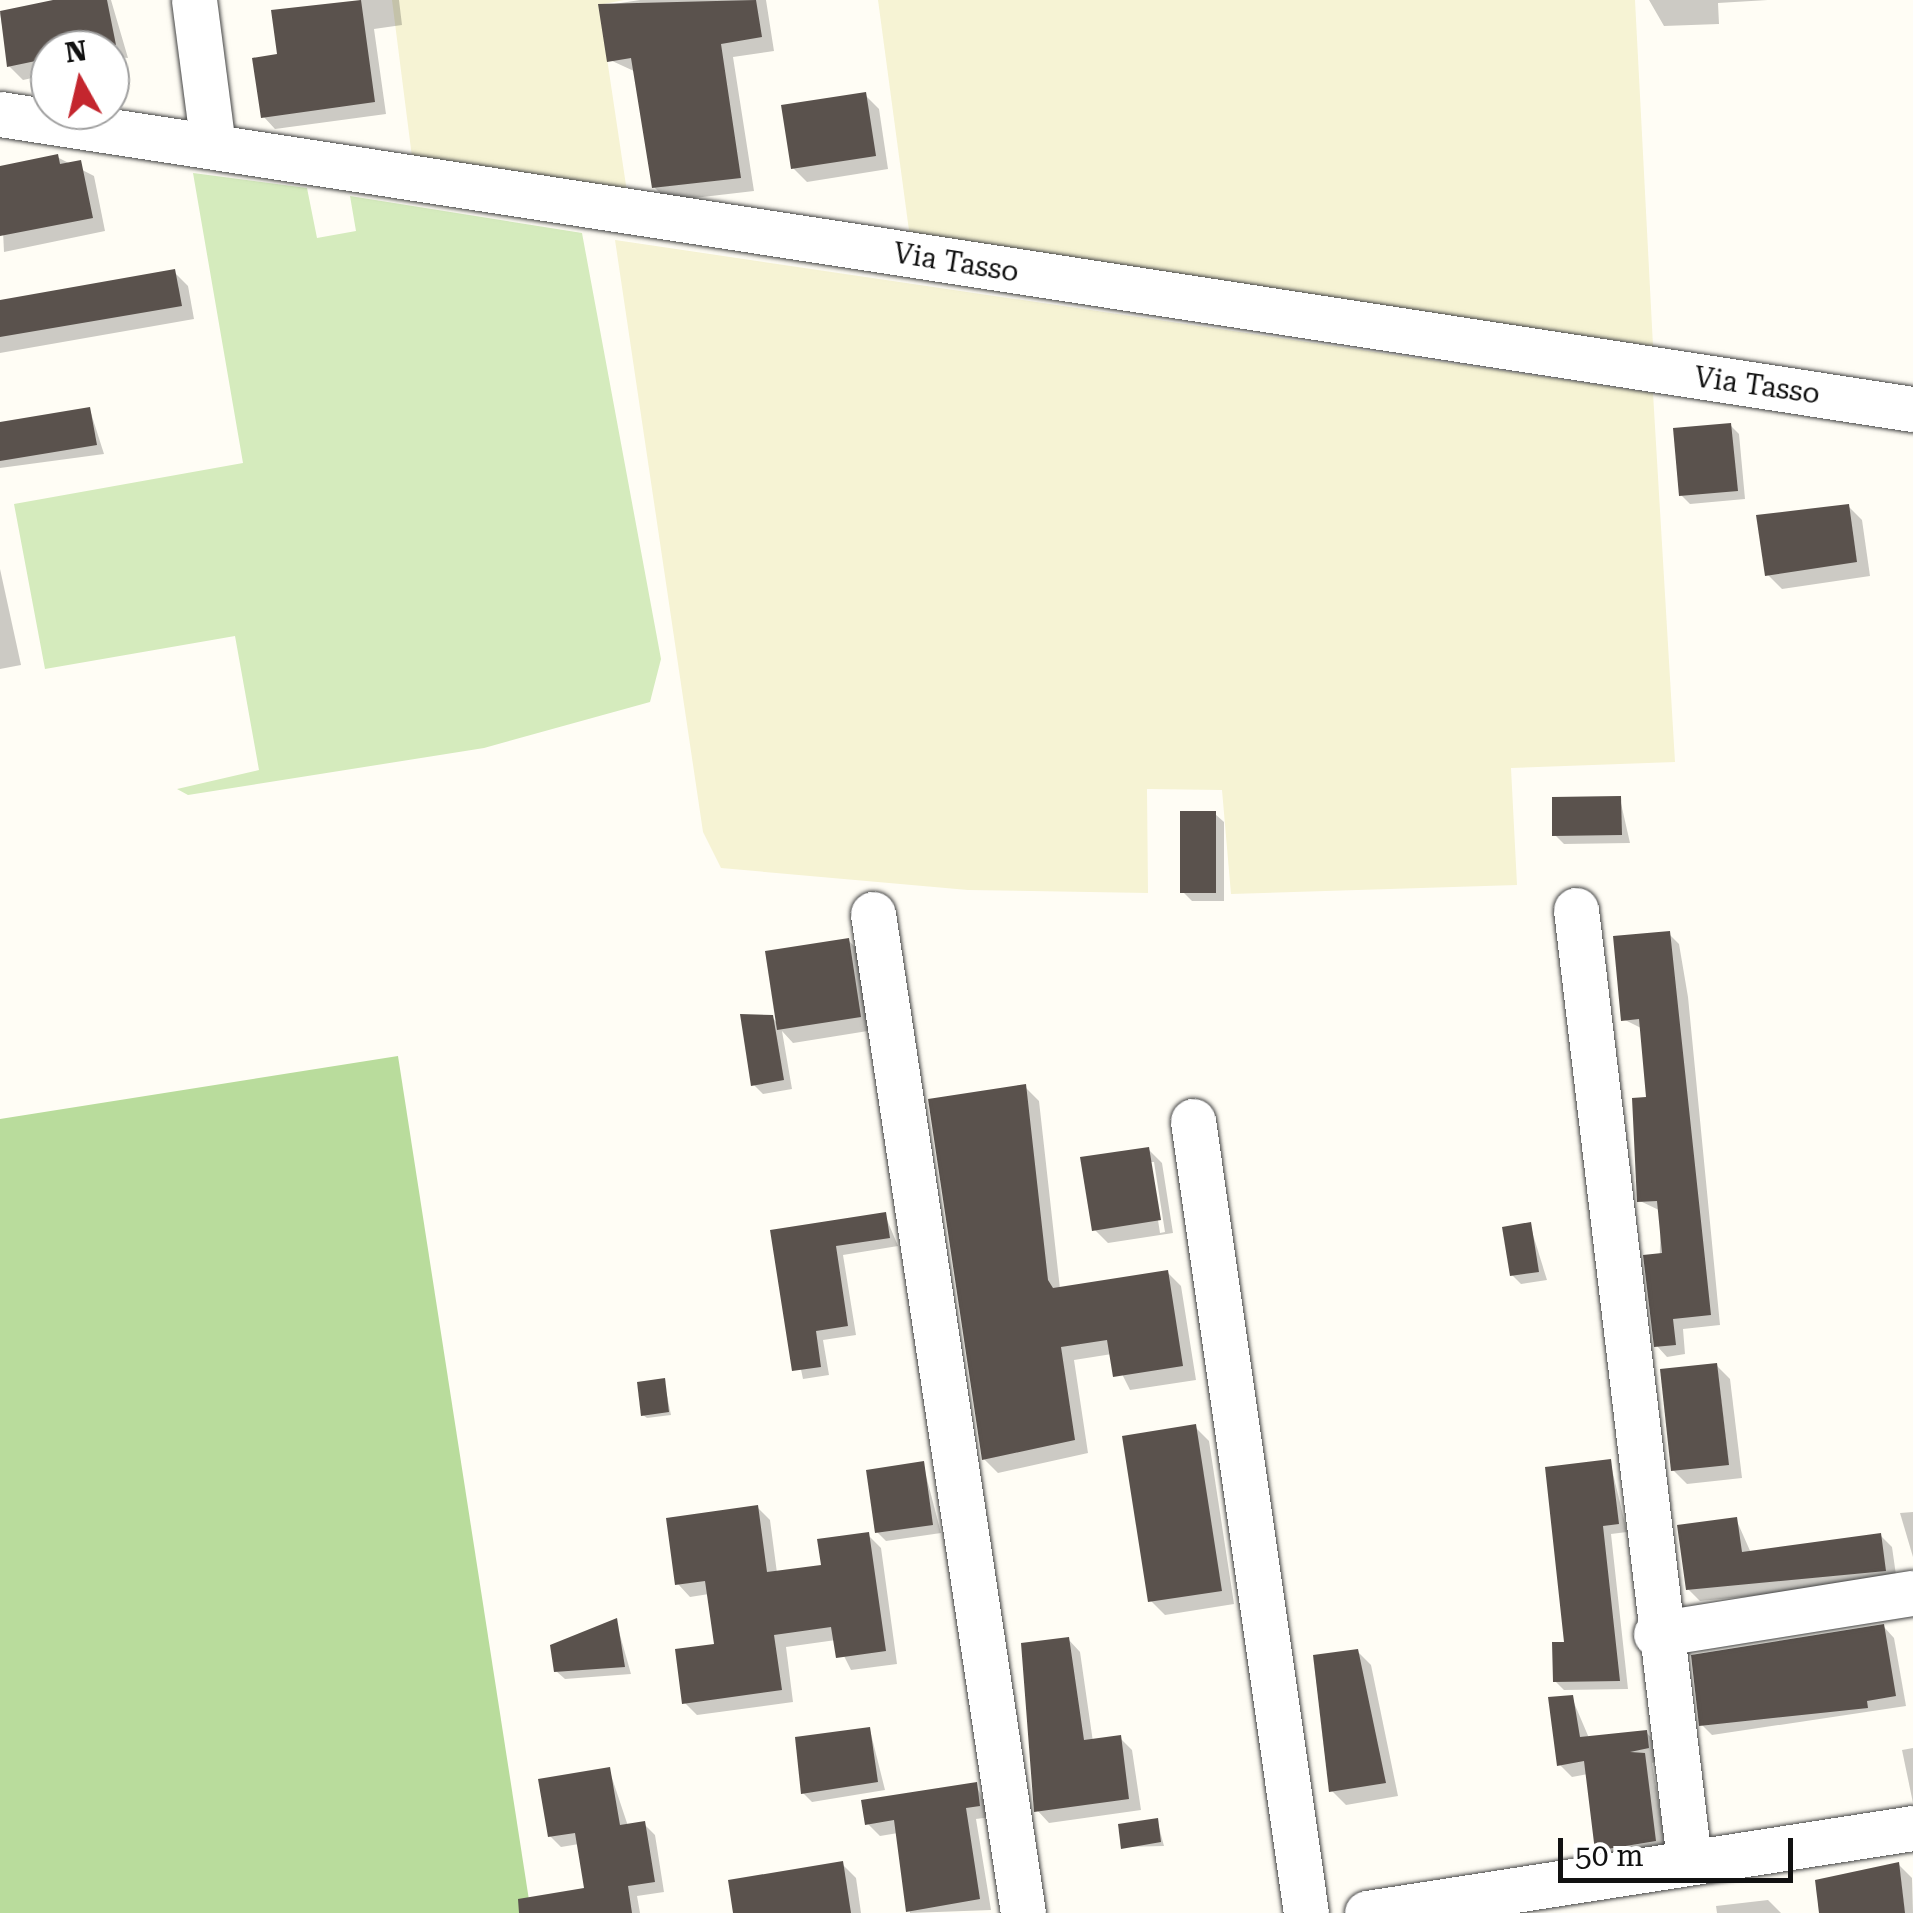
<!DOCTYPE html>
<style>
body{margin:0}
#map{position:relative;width:1913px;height:1913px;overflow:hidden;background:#fffdf5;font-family:"Roboto Serif",serif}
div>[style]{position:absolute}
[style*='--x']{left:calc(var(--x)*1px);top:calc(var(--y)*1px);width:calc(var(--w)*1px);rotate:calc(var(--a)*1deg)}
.farmland>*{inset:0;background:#f6f3d4}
.green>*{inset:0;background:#d5ebbd}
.forest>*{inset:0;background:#b9dc9c}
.shadow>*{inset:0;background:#0003}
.building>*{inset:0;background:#5a524d}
.roads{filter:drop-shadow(0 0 2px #444) drop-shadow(0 0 2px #444)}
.minor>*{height:45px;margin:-22.5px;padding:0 22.5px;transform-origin:22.5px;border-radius:22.5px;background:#fff}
span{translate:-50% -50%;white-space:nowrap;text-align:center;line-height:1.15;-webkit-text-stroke:10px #fff;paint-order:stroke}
.street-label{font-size:28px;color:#111}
.north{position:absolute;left:30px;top:30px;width:100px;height:100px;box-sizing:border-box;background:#fff;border:2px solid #a0a0a0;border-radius:50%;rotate:352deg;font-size:28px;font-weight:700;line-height:40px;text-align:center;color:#111}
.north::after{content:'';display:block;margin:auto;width:35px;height:45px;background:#c4262e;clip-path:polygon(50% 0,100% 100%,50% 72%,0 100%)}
.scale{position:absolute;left:1558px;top:1838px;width:235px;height:45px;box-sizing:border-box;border:5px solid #111;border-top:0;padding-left:12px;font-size:30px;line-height:35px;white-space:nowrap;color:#111;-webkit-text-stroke:8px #fff;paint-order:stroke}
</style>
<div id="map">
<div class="farmland">
<i style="clip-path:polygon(392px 0,624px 0,599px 5px,627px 192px,412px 157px)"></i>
<i style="clip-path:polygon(878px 0,1635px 0,1653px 346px,910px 238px)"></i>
<i style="clip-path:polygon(615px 240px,1653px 393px,1675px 762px,1511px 768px,1517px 885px,1231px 894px,1222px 790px,1147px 789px,1148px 893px,968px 890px,721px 868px,703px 832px)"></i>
</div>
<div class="green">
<i style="clip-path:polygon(193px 173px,307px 188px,317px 238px,356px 231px,350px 196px,582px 233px,661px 659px,650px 702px,484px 748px,188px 795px,177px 789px,259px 770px,235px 636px,45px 669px,14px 504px,243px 463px)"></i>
</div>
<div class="forest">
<i style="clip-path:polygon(398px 1056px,531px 1913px,0 1913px,0 1119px)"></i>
</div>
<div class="shadow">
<i style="clip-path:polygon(66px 0,111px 0,128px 58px,50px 50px,50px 74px,23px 80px,9px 66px,0 13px)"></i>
<i style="clip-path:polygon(360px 0,399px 0,402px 25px,374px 29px,386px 114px,275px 129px,263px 116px,280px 56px)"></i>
<i style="clip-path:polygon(640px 0,766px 0,774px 51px,733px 57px,754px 191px,668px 201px,654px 187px,636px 72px,610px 60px,601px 6px)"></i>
<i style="clip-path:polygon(1649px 0,1768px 0,1718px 3px,1719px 24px,1664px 26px)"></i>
<i style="clip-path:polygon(865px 95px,879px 109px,888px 169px,807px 182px,793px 168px)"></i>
<i style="clip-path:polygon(57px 157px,94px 176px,105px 231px,4px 252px,0 168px)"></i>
<i style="clip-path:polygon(174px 272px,188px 286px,194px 319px,0 353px,0 302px)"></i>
<i style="clip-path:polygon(90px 410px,104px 454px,0 468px,0 424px)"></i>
<i style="clip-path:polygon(1730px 425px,1739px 434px,1745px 499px,1690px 504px,1681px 495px)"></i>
<i style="clip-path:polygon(1848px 506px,1862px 520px,1870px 576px,1782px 589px,1768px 575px)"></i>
<i style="clip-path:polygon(0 569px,21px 665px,0 669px)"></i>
<i style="clip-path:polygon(1620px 799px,1630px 843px,1564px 844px,1555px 835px)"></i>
<i style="clip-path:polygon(1215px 814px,1224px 822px,1224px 901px,1192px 901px,1183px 892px)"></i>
<i style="clip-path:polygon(1669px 934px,1679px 944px,1688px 997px,1720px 1325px,1683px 1329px,1685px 1354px,1667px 1357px,1657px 1346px,1661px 1211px,1640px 1201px,1649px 1099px,1643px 1029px,1623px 1019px)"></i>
<i style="clip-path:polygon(848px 940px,862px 954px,874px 1030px,793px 1043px,782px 1031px,792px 1089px,763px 1094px,754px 1085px,772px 1017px,778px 1024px)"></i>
<i style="clip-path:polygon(1025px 1087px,1039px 1101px,1060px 1289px,1167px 1272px,1181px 1286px,1196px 1380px,1130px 1390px,1112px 1354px,1074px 1360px,1088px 1453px,998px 1473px,984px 1459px)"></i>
<i style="clip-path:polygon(evenodd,1148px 1149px,1162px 1163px,1173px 1233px,1108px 1243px,1094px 1229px,1148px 1149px,1149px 1162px,1154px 1162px,1165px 1232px,1160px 1233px,1149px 1162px)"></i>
<i style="clip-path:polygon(885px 1215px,898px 1246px,843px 1255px,856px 1335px,823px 1340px,829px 1375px,803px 1379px,772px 1232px)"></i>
<i style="clip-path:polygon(1530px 1225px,1547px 1280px,1521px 1284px,1512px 1275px)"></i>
<i style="clip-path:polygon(1716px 1365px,1730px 1379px,1742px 1478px,1687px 1484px,1673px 1470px)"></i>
<i style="clip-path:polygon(664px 1381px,671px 1415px,647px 1418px,643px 1415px)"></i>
<i style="clip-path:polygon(1195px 1427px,1209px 1441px,1234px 1604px,1165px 1615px,1151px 1601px)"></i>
<i style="clip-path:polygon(1610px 1461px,1627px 1532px,1611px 1534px,1628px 1689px,1564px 1690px,1555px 1681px)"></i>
<i style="clip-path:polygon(923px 1464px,941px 1533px,886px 1541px,877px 1532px)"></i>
<i style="clip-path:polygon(757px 1507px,770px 1520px,777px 1573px,823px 1567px,868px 1535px,881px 1548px,897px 1664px,851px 1670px,836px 1640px,786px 1647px,793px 1702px,697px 1715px,684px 1702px,716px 1646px,709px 1594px,690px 1597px,678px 1584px)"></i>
<i style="clip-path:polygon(1913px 1512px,1913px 1557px,1900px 1513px)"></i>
<i style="clip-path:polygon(1736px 1519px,1751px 1553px,1880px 1535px,1892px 1547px,1897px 1582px,1700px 1601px,1688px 1589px)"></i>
<i style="clip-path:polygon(616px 1621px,631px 1674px,565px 1679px,556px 1671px,553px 1646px)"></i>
<i style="clip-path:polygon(1884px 1627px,1894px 1638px,1906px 1706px,1712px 1735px,1702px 1725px)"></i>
<i style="clip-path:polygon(1068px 1639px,1080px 1652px,1093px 1742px,1120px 1738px,1132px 1750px,1141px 1810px,1049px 1823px,1037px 1810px)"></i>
<i style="clip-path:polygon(1357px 1651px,1371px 1665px,1398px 1796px,1346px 1805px,1332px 1791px)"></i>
<i style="clip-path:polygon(1572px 1698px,1589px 1738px,1646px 1732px,1658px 1745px,1660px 1760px,1652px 1763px,1667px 1853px,1610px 1862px,1597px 1850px,1588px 1774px,1572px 1777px,1560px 1765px)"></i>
<i style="clip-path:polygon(870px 1730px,885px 1790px,812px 1802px,803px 1793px)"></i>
<i style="clip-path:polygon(1913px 1748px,1913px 1803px,1902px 1750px)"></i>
<i style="clip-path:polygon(609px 1769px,628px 1826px,644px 1824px,655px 1835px,664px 1892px,637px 1896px,640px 1913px,562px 1913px,587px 1890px,579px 1844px,561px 1847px,550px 1836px)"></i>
<i style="clip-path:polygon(976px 1785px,991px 1817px,976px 1819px,991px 1910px,910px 1913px,898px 1833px,880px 1836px,868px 1824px)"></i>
<i style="clip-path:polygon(1157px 1820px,1164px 1846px,1123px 1847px)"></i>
<i style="clip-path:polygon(842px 1864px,856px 1878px,861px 1913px,735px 1913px)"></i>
<i style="clip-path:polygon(1898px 1864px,1912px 1878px,1913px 1913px,1821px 1913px)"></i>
<i style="clip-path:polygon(1768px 1900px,1781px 1913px,1717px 1913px,1716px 1906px)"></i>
</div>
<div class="building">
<i style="clip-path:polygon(53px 0,107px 0,116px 45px,50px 50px,50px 58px,7px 67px,0 11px)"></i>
<i style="clip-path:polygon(361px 0,375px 102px,261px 118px,252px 58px,277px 54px,271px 10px)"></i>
<i style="clip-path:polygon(756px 0,762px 37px,721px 44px,741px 178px,652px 188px,631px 58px,607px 62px,598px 4px)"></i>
<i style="clip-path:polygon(866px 92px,876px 156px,791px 169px,781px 105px)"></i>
<i style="clip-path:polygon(58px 154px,60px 164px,81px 160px,93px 218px,0 236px,0 166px)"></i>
<i style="clip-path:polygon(175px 269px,182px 306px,0 337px,0 300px)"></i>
<i style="clip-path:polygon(90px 407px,97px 445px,0 461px,0 422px)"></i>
<i style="clip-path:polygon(1731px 423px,1738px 491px,1679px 496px,1673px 428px)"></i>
<i style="clip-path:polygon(1849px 504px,1857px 562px,1765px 576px,1756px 515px)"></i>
<i style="clip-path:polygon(1621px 796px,1622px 835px,1552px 836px,1552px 797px)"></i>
<i style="clip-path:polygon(1180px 811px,1216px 811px,1216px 893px,1180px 893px)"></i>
<i style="clip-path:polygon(1670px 931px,1711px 1315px,1673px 1319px,1676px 1345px,1654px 1347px,1643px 1255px,1662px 1253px,1657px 1201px,1637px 1202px,1632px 1098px,1646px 1097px,1639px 1019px,1621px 1021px,1613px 936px)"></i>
<i style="clip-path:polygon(849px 938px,861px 1017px,777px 1030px,765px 951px)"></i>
<i style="clip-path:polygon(740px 1014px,773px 1015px,784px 1080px,751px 1086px)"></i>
<i style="clip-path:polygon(1026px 1084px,1048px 1280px,1053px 1288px,1168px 1270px,1183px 1366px,1113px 1377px,1107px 1340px,1061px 1347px,1075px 1440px,982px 1460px,928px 1099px)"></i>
<i style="clip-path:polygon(1149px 1147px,1161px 1220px,1092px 1231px,1080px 1157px)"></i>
<i style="clip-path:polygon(886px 1212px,890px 1238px,836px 1246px,848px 1326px,816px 1331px,821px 1367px,792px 1371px,770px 1230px)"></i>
<i style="clip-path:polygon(1531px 1222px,1539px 1272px,1510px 1276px,1502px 1227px)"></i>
<i style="clip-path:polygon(1717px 1363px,1729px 1465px,1671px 1471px,1660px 1369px)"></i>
<i style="clip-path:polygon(665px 1378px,669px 1412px,641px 1416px,637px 1382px)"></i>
<i style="clip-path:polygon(1196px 1424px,1222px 1591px,1148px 1602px,1122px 1436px)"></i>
<i style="clip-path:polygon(1611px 1459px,1619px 1524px,1603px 1526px,1620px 1681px,1553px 1682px,1552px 1642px,1564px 1642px,1545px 1467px)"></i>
<i style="clip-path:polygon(924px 1461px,933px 1525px,875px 1533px,866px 1470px)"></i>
<i style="clip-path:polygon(758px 1505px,767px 1572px,821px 1565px,817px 1539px,869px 1532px,886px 1651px,836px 1658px,831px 1627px,774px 1635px,782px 1690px,682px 1704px,675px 1649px,714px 1644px,705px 1581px,675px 1585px,666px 1518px)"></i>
<i style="clip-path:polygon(1737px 1517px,1742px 1552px,1881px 1533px,1886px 1571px,1686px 1590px,1677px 1525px)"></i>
<i style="clip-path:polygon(617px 1618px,625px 1667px,554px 1672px,550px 1645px)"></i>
<i style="clip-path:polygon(1884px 1624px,1896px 1696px,1867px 1701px,1868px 1708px,1699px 1726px,1691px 1655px)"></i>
<i style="clip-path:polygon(1069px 1637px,1084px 1740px,1121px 1735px,1129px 1799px,1034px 1812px,1021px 1643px)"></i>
<i style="clip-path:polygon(1358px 1649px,1386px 1783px,1329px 1792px,1313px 1655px)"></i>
<i style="clip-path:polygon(1573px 1695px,1580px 1737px,1647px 1730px,1649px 1748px,1630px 1752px,1645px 1753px,1656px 1841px,1595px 1851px,1584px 1761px,1557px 1766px,1548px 1697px)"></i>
<i style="clip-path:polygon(870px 1727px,878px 1782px,801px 1794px,795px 1737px)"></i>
<i style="clip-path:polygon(610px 1767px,620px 1825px,645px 1821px,655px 1882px,628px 1886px,632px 1913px,519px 1913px,518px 1899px,584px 1888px,575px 1833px,548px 1837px,538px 1779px)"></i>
<i style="clip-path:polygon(977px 1782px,980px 1806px,966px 1808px,980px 1899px,906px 1912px,894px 1820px,865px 1825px,861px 1800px)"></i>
<i style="clip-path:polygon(1158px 1818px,1161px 1842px,1121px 1849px,1118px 1824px)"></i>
<i style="clip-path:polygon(843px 1861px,851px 1913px,733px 1913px,728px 1880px)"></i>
<i style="clip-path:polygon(1899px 1862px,1905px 1913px,1819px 1913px,1815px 1880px)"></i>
</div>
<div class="roads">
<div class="minor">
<i style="--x:194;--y:0;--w:147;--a:82.6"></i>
<i style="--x:0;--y:114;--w:1936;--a:8.77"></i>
<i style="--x:1576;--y:910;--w:958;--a:83.22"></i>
<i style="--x:873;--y:914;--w:1010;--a:81.46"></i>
<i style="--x:1193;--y:1121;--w:800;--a:81.88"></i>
<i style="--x:1656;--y:1634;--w:260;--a:-9.1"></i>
<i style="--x:1367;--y:1913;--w:553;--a:-8.85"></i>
</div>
</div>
<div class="street-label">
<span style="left:956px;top:263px;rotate:9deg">Via Tasso</span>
<span style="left:1757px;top:386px;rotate:8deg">Via Tasso</span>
</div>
<div class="north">N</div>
<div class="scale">50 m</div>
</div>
